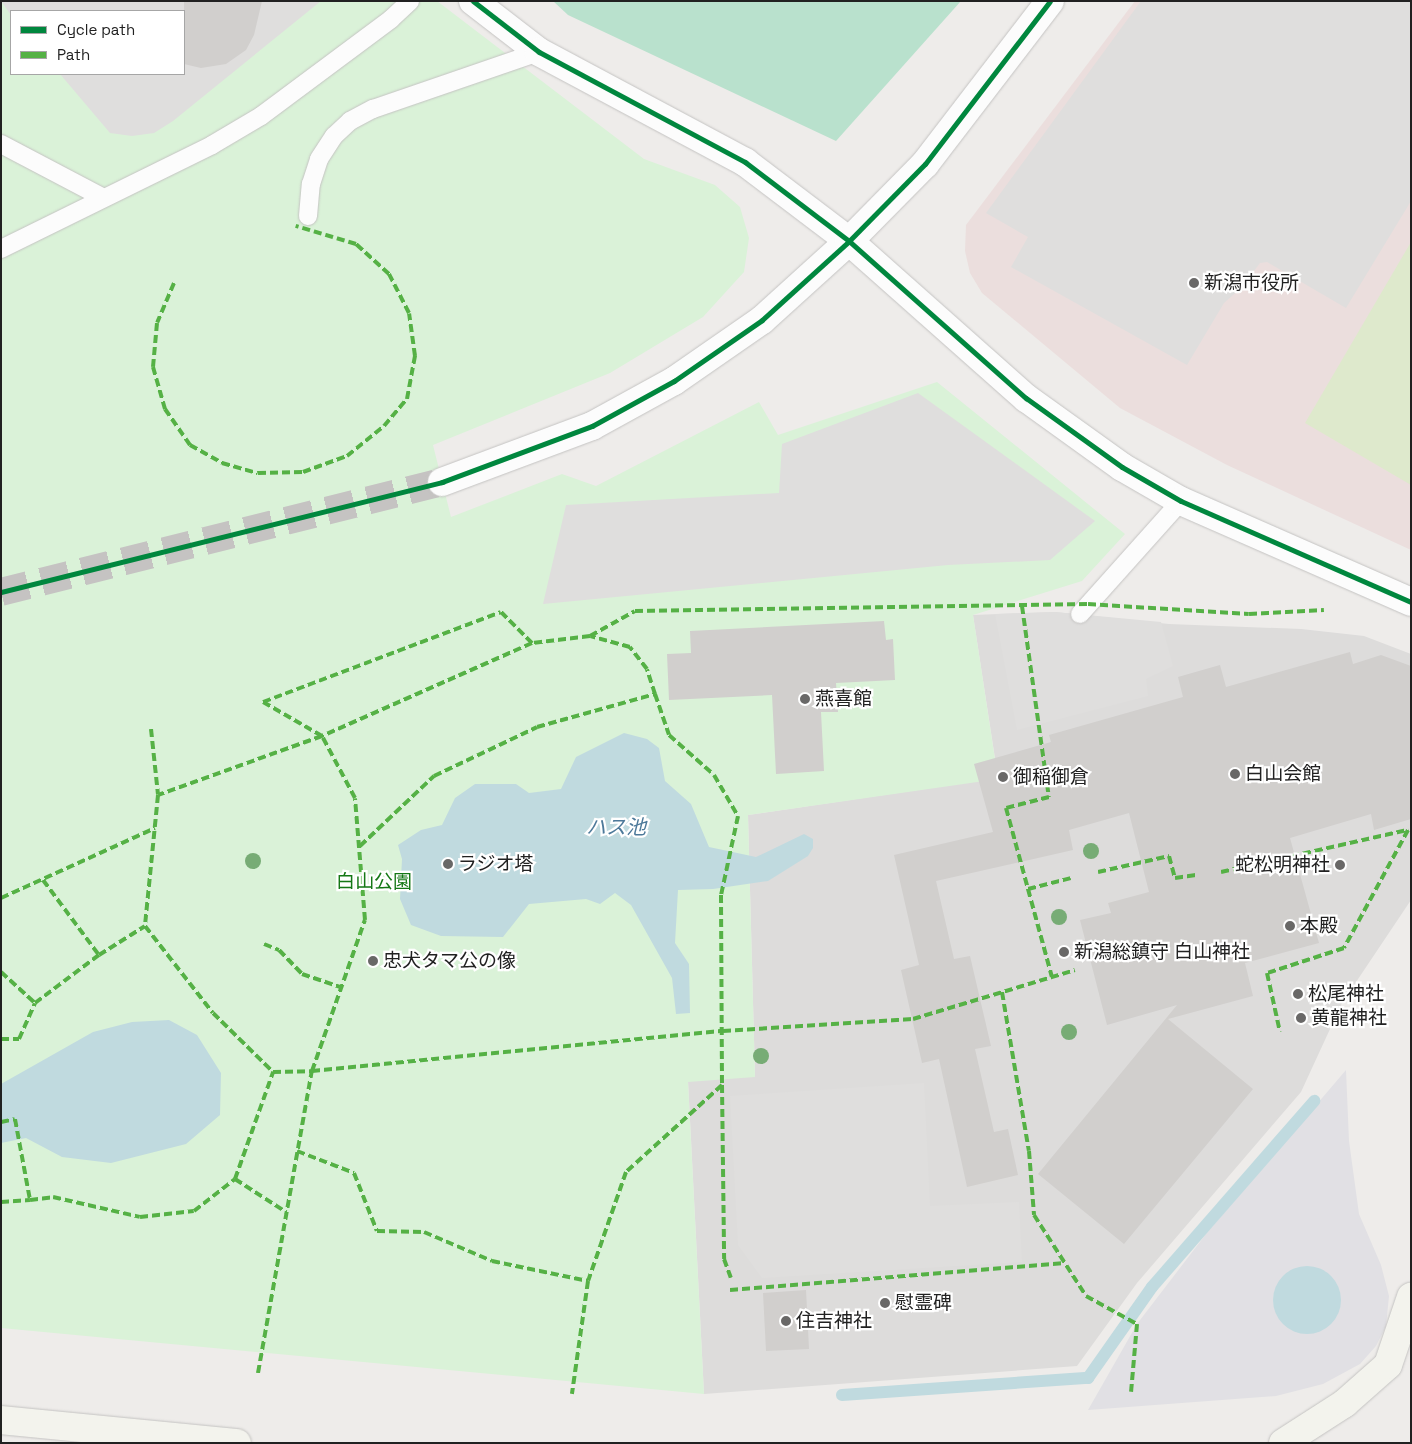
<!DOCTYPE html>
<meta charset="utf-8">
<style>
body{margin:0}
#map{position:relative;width:1412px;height:1444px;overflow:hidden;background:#eeecea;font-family:"Space Grotesk","Noto Sans JP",sans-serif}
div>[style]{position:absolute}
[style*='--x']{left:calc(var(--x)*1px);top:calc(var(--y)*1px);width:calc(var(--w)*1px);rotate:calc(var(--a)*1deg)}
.commercial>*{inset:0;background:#ebdedd}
.religious>*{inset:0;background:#dddcdb}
.grass>*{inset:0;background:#dee9cc}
.park>*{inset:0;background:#daf2d8}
.pitch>*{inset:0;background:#b9e1cd}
.parking>*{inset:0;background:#dfdedd}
.plaza>*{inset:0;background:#e1e0e4}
.water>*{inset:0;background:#c0dadf}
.round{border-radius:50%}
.stream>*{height:12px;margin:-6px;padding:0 6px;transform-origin:6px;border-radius:6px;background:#c0dadf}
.building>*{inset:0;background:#d1cfcd}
.tertiary-tunnel>*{height:28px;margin-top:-14px;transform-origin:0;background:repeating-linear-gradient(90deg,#c5c3c2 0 28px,transparent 0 42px)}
.roads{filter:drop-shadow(0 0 1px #c4c3c2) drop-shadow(0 0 1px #c4c3c2)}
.service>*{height:18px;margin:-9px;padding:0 9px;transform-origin:9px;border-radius:9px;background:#fcfcfc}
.tertiary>*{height:28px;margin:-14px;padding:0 14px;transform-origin:14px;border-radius:14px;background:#fcfcfc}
.secondary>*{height:28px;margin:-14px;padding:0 14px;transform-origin:14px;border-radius:14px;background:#f3f3ed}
.quiet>*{height:4px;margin-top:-2px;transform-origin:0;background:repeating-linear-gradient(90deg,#55b145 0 8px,transparent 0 12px)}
.cycleway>*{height:5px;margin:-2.5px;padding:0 2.5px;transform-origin:2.5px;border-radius:2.5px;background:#00873e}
.trees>*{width:16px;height:16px;margin:-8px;border-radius:50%;background:#77ac75}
.dots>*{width:14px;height:14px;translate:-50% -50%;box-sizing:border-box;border:2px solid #fff;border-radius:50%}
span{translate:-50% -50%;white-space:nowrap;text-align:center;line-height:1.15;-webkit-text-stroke:4.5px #fff;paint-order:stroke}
.poi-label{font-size:19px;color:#212121}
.left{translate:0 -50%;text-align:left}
.right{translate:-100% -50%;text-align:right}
.park-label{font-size:19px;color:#157816}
.water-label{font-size:20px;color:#4d799a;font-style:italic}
.frame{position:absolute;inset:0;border:2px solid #212121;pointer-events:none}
.legend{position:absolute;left:10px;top:10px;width:175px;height:65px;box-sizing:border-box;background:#fff;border:1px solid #a6a6a6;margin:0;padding:6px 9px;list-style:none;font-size:15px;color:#212121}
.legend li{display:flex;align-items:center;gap:10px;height:25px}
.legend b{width:25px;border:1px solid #a6a6a6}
</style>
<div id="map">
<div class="commercial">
<i style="clip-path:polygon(1135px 1px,1411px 1px,1411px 550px,1227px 465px,1120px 408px,982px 293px,970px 273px,965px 251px,966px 225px)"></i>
</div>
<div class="religious">
<i style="clip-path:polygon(1055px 612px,1169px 624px,1301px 629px,1364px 636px,1411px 654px,1411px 900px,1342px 1003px,1301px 1092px,1137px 1283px,1077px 1366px,704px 1394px,688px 1081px,755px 1076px,748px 815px,998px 778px,973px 615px)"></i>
</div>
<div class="grass">
<i style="clip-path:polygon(1411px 242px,1411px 485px,1305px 423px)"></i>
</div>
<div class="park">
<i style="clip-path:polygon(evenodd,1px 1px,437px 1px,644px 159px,715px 185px,740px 207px,749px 238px,744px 272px,703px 317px,610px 373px,433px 445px,451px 517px,562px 474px,596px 486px,759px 402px,778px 435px,937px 382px,1125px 534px,1082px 581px,973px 615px,998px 779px,748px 815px,755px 1077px,688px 1082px,704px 1394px,1px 1328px,1px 1px,11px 11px,184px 11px,184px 74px,11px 74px,11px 11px)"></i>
</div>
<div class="pitch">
<i style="clip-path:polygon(553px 1px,961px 1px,836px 141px,568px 15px)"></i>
</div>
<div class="parking">
<i style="clip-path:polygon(1px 1px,321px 1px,173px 121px,154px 133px,132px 136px,110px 133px,60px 74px,184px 74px,184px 11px,11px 11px,11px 15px)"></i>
<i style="clip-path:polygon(1141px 1px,1411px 1px,1411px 201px,1346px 308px,1267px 262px,1260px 263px,1242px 287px,1224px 303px,1187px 365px,1011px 267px,1028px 237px,986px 213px)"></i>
<i style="clip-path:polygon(918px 393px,1095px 521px,1050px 560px,948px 565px,543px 604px,566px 505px,779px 493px,782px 444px)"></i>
<i style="clip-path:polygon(1055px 612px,1161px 622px,1173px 666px,1146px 679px,1148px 696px,1017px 730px,995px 614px)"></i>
<i style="clip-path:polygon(924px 1083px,930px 1206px,1019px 1202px,1022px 1262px,762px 1278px,738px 1245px,730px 1096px)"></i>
</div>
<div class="plaza">
<i style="clip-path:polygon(1346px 1070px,1349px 1141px,1359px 1214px,1381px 1265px,1389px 1296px,1386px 1326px,1376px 1346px,1360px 1364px,1323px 1384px,1276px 1396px,1088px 1410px,1137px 1324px,1206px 1234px)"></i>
</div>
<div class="water">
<i style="clip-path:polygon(624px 733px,647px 739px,659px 748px,665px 781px,691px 804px,709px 847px,756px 857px,804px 834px,813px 839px,813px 848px,808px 856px,768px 881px,713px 889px,678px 890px,675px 943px,689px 964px,690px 1013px,676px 1014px,672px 978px,631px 905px,615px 893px,600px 904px,586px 899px,529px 904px,503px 937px,441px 936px,411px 925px,400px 899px,402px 859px,398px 845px,421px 830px,442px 825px,455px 798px,475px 784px,516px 784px,529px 793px,561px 789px,576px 757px)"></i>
<i style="clip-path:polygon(169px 1020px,197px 1035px,221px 1073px,220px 1115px,186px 1144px,111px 1163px,62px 1157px,26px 1138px,1px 1143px,1px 1084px,93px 1032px,132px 1022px)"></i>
<i class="round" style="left:1273px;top:1266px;width:68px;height:68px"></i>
</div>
<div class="stream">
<i style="--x:842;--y:1395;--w:247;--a:-4"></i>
<i style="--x:1088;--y:1378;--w:111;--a:-54.9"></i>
<i style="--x:1152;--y:1287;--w:247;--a:-48.9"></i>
</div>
<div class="building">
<i style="clip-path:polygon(184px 1px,262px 1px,254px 35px,246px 50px,226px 64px,201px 68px,184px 64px)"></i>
<i style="clip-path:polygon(884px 621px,886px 640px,893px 639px,895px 680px,836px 683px,838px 712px,821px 712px,824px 771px,776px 774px,772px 695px,669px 700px,667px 654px,691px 653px,690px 631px)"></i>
<i style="clip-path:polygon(1350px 652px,1353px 664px,1381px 655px,1411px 666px,1411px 819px,1374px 830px,1371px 814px,1290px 838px,1319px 943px,1245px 963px,1253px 996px,1168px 1019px,1253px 1089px,1124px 1244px,1038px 1174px,1177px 1005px,1107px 1025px,1080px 920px,1111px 913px,1108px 903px,1149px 892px,1129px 813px,1069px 830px,1073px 850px,936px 881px,954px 959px,970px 956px,991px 1046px,975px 1049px,994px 1132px,1008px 1129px,1018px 1175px,967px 1187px,939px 1059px,922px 1063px,901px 970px,919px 965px,894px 855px,993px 832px,974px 764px,1051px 742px,1049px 735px,1183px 697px,1178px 677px,1220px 665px,1226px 687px)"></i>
<i style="clip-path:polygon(806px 1290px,809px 1349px,766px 1351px,763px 1293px)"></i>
</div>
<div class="tertiary-tunnel">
<i style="--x:1;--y:592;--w:455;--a:-14"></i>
</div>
<div class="roads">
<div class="service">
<i style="--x:1;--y:144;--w:116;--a:27.7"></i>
<i style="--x:308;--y:216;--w:32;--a:-85"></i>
<i style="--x:311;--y:184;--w:26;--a:-72"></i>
<i style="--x:319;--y:159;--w:27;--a:-57"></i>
<i style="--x:334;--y:136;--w:22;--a:-43"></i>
<i style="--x:350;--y:121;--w:26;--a:-28"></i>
<i style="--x:373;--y:109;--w:176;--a:-19"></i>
<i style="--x:1;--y:249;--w:235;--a:-26.2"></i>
<i style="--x:212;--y:145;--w:57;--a:-30.6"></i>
<i style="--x:261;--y:116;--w:162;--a:-36.7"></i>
<i style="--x:391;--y:19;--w:26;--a:-43"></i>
<i style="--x:1080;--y:614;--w:152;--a:-48.2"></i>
</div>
<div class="tertiary">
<i style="--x:473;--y:1;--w:83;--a:37.7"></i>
<i style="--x:539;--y:52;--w:234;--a:28.1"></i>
<i style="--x:745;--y:162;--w:131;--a:37.2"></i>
<i style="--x:849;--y:241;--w:237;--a:41.6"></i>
<i style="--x:1026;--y:398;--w:118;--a:35.7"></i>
<i style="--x:1122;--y:467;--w:68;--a:30"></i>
<i style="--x:1181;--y:501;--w:251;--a:23.7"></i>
<i style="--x:442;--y:482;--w:160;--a:-20.5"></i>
<i style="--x:592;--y:426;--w:94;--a:-28.8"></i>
<i style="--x:674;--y:381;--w:107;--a:-34.7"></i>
<i style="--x:762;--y:320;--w:118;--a:-42.2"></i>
<i style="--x:849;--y:241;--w:108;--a:-45.4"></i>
<i style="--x:925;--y:164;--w:205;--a:-52.5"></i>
</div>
<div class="secondary">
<i style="--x:1;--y:1420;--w:237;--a:5.6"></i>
<i style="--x:1283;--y:1443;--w:74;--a:-32.8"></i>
<i style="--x:1345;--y:1403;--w:57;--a:-41.5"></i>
<i style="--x:1388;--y:1365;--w:72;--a:-71.3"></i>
</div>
</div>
<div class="quiet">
<i style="--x:174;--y:283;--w:43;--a:113"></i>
<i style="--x:157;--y:323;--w:44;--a:95.2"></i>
<i style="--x:153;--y:367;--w:44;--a:74.1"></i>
<i style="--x:165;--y:409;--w:44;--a:55.2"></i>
<i style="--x:190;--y:445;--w:37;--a:29"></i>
<i style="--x:222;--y:463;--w:37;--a:16"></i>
<i style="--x:258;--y:473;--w:45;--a:-1.3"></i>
<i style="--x:303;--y:472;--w:47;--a:-20"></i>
<i style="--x:347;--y:456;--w:48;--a:-39"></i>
<i style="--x:384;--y:426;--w:35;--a:-50"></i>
<i style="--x:407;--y:399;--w:44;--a:-79.5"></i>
<i style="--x:415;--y:356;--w:43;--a:-97.9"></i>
<i style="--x:409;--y:313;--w:44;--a:-117.1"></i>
<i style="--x:389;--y:274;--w:45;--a:-137.7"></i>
<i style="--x:356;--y:244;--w:63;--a:-163.3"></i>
<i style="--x:1022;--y:606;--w:193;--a:82"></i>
<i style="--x:1049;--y:797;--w:44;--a:165.7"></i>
<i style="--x:1006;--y:808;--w:175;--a:74.8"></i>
<i style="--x:590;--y:636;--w:51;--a:-29.1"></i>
<i style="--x:635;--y:611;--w:453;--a:-0.9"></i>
<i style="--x:1088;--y:604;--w:161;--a:3.6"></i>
<i style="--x:1249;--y:614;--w:75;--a:-3.1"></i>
<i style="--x:655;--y:694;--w:26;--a:-108"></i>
<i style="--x:647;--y:669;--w:28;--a:-128"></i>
<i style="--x:630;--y:647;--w:41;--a:-164.6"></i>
<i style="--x:590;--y:636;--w:58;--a:173.1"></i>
<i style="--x:532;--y:643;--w:230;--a:156.1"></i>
<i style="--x:322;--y:736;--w:174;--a:160.2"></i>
<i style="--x:158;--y:795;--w:132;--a:95.7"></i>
<i style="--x:145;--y:926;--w:110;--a:52"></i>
<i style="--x:213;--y:1013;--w:84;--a:44.5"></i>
<i style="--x:273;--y:1072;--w:39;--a:-1"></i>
<i style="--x:312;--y:1071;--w:413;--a:-5.6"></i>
<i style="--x:723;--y:1031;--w:190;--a:-3.6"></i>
<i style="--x:913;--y:1019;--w:169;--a:-16.8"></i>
<i style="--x:263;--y:702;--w:254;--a:-20.7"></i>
<i style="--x:501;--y:612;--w:44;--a:45"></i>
<i style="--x:151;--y:729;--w:66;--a:83.9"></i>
<i style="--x:360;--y:846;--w:102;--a:-43.4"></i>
<i style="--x:434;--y:776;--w:114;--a:-25.4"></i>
<i style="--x:537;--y:727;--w:123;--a:-15.6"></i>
<i style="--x:655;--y:694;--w:43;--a:71.1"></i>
<i style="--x:669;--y:735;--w:60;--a:41.6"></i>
<i style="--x:714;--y:775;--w:48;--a:59.7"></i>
<i style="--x:738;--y:816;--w:81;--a:102.1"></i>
<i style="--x:721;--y:895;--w:190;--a:89.7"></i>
<i style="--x:722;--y:1085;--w:130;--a:137.8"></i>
<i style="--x:626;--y:1172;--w:115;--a:109.2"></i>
<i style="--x:588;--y:1281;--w:114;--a:98.1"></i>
<i style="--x:1098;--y:872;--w:73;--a:-12.7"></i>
<i style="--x:1169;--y:856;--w:23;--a:75"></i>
<i style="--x:1175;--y:878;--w:21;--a:-8"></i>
<i style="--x:1221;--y:872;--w:192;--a:-12.7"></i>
<i style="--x:1408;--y:830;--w:134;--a:118.5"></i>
<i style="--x:1344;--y:948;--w:81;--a:162"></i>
<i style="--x:1267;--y:973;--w:60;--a:77.6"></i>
<i style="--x:43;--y:880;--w:94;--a:53.3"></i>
<i style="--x:1028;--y:889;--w:44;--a:-14.3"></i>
<i style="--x:1;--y:898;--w:169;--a:-24.4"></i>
<i style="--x:264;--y:944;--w:16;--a:22"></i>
<i style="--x:279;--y:950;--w:33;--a:46"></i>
<i style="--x:302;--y:974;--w:40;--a:18.9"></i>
<i style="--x:1;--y:972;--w:46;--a:42.4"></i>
<i style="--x:35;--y:1003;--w:80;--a:-36.9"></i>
<i style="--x:99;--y:955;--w:54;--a:-32.2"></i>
<i style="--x:1002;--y:992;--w:161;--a:80.4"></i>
<i style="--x:1029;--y:1151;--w:64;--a:85.5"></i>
<i style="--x:1034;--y:1215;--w:96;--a:57.3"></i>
<i style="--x:1086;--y:1296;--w:58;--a:28.8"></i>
<i style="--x:1137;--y:1324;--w:68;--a:95"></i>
<i style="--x:1;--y:1039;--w:18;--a:0"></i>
<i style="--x:19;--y:1039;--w:39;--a:-66"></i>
<i style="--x:722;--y:1085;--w:174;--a:89.3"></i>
<i style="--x:724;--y:1259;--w:20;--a:70"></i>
<i style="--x:1;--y:1122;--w:14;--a:-12"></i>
<i style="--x:15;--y:1119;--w:82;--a:79.5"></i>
<i style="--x:30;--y:1200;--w:23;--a:-7"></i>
<i style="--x:53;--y:1197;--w:89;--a:12.9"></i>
<i style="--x:140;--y:1217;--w:54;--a:-6.3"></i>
<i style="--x:194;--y:1211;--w:52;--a:-38"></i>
<i style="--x:235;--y:1179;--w:114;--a:-70.4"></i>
<i style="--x:297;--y:1151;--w:61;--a:21.1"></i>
<i style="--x:354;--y:1173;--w:62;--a:68.4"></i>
<i style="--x:377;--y:1231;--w:47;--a:1.2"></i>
<i style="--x:424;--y:1232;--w:74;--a:23.1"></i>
<i style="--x:492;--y:1261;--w:98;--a:11.8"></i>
<i style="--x:235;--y:1179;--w:61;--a:32.9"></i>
<i style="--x:1;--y:1202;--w:29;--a:-4"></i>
<i style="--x:730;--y:1290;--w:336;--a:-4.6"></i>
<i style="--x:258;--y:1373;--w:307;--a:-79.9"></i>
<i style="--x:312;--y:1071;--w:160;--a:-70.7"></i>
<i style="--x:365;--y:920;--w:122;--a:-94.7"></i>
<i style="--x:355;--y:798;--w:70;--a:-118"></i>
<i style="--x:322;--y:736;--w:68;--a:-150"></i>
</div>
<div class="cycleway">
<i style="--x:473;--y:1;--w:83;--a:37.7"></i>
<i style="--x:539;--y:52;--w:234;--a:28.1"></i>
<i style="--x:745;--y:162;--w:131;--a:37.2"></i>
<i style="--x:849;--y:241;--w:237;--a:41.6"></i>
<i style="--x:1026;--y:398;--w:118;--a:35.7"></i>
<i style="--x:1122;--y:467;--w:68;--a:30"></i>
<i style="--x:1181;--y:501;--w:251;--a:23.7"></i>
<i style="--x:1;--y:592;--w:455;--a:-14"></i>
<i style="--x:442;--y:482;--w:160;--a:-20.5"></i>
<i style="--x:592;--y:426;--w:94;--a:-28.8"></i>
<i style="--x:674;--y:381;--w:107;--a:-34.7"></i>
<i style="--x:762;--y:320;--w:118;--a:-42.2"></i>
<i style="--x:849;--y:241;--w:108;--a:-45.4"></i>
<i style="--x:925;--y:164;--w:205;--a:-52.5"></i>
</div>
<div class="trees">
<i style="left:1091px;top:851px"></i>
<i style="left:253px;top:861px"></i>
<i style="left:1059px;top:917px"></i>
<i style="left:1069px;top:1032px"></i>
<i style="left:761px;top:1056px"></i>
</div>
<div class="dots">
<i style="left:1194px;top:283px;background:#696867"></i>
<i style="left:805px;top:699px;background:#696867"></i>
<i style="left:1235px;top:774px;background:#696867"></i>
<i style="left:1003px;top:777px;background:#696867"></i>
<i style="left:448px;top:864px;background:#696867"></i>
<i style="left:1340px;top:865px;background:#696867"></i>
<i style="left:1290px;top:926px;background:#696867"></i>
<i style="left:1064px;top:952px;background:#696867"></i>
<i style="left:373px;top:961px;background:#696867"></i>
<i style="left:1298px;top:994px;background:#696867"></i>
<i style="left:1301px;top:1018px;background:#696867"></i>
<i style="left:885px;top:1303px;background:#696867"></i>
<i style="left:786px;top:1321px;background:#696867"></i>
</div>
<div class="poi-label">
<span class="left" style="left:1204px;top:283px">新潟市役所</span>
<span class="left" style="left:815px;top:699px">燕喜館</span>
<span class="left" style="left:1245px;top:774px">白山会館</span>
<span class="left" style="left:1013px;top:777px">御稲御倉</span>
<span class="left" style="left:458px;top:864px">ラジオ塔</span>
<span class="right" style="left:1330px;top:865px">蛇松明神社</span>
<span class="left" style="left:1300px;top:926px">本殿</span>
<span class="left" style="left:1074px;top:952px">新潟総鎮守 白山神社</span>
<span class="left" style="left:383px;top:961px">忠犬タマ公の像</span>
<span class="left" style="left:1308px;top:994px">松尾神社</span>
<span class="left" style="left:1311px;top:1018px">黄龍神社</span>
<span class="left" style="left:895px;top:1303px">慰霊碑</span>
<span class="left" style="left:796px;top:1321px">住吉神社</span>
</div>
<div class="park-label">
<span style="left:374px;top:882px">白山公園</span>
</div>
<div class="water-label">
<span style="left:616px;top:827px">ハス池</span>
</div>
<div class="frame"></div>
<ul class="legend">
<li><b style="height:6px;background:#00873e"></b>Cycle path</li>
<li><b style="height:6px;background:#55b145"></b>Path</li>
</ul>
</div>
